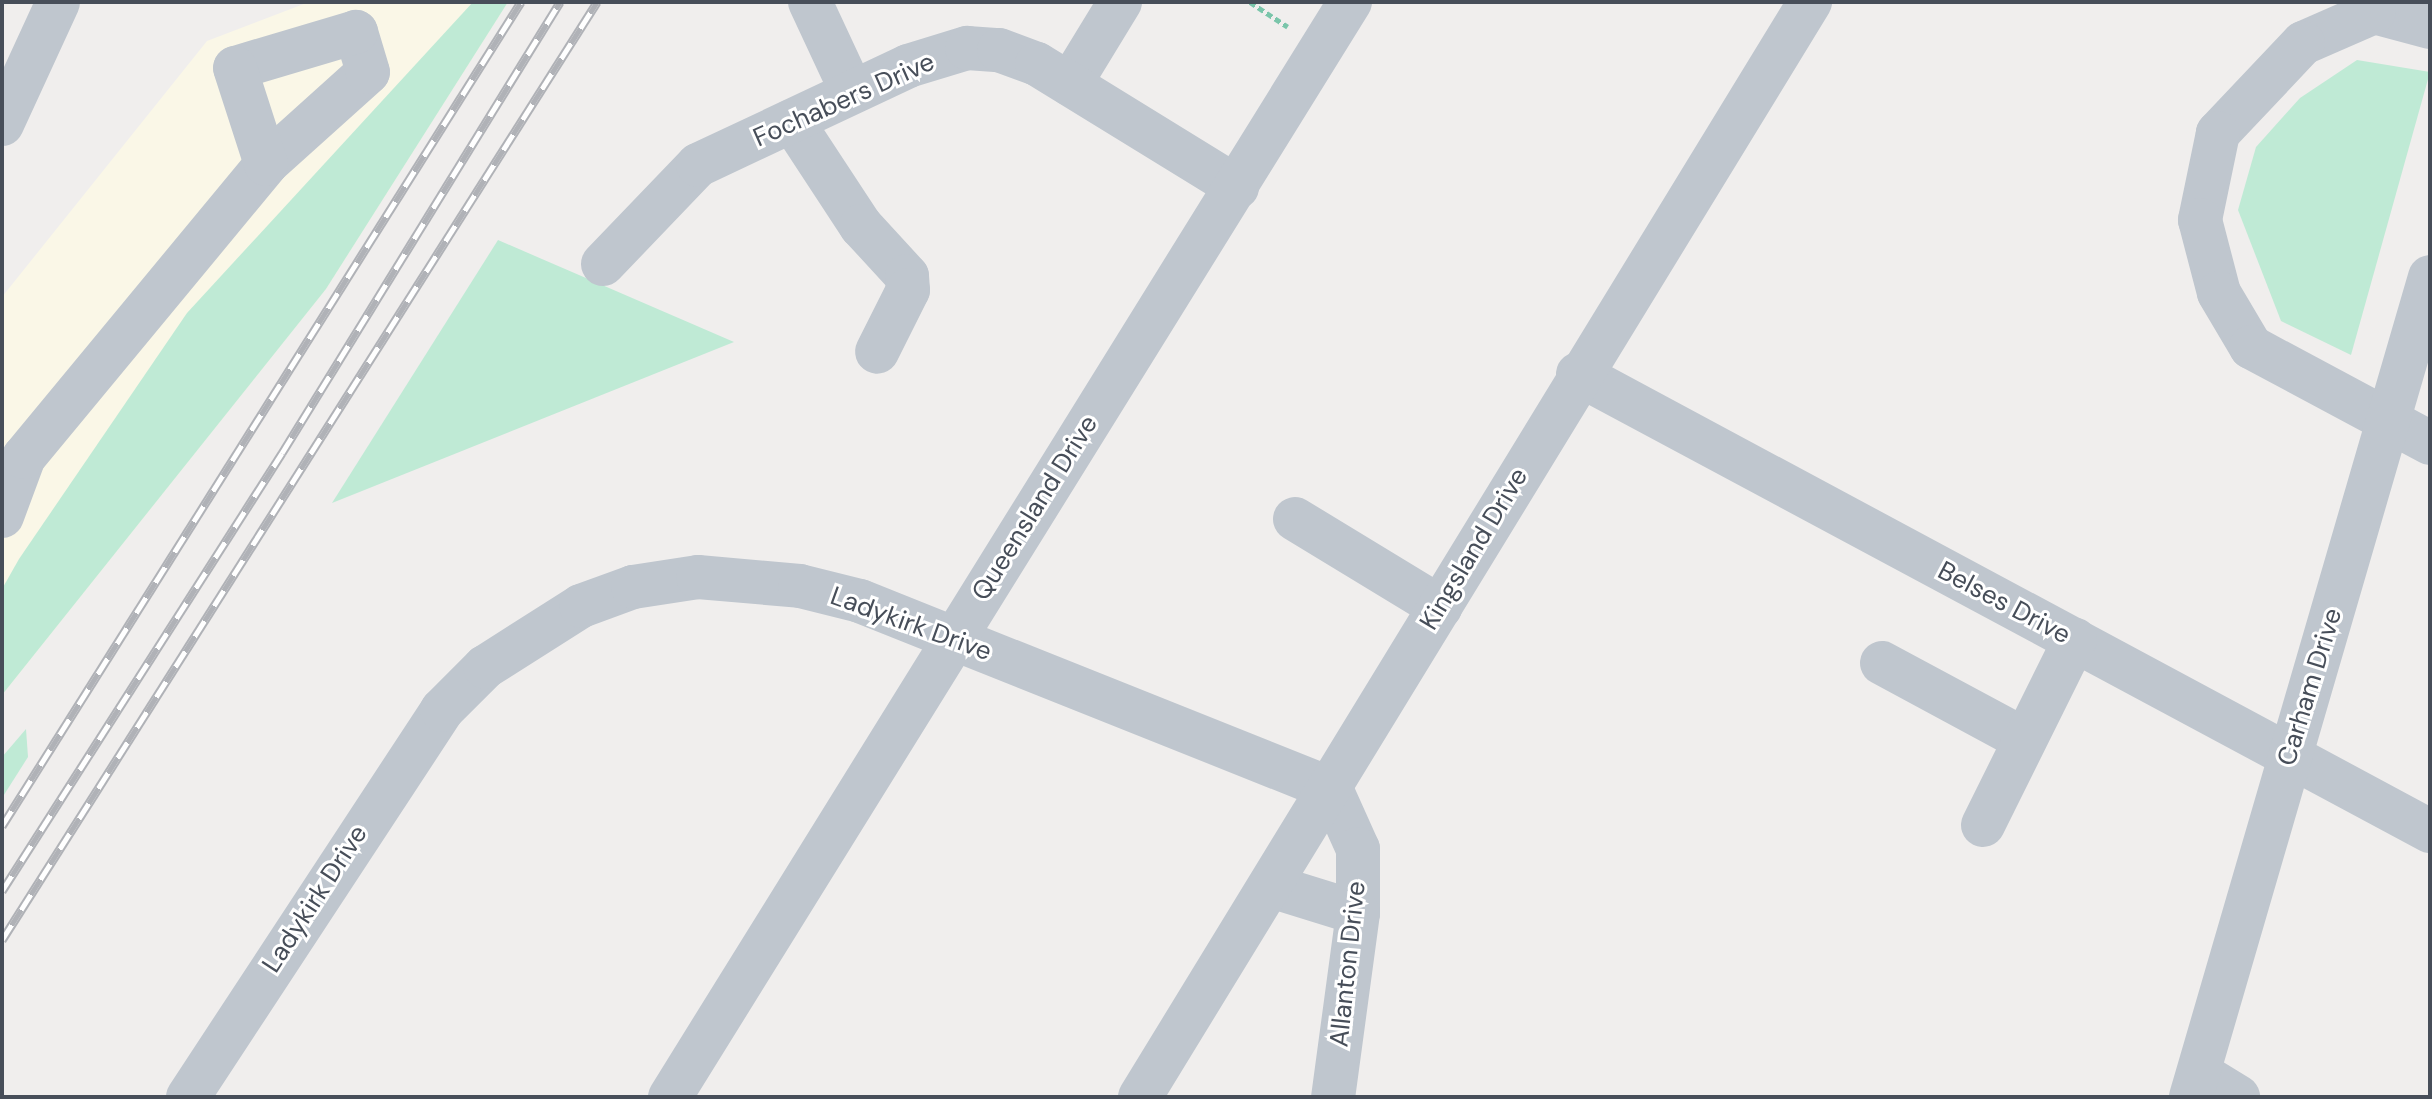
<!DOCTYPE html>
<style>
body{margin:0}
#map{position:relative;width:2432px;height:1099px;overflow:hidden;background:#f0eeed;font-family:"DM Sans",sans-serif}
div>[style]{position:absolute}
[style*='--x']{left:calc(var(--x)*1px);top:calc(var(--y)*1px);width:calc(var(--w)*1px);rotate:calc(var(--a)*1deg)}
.commercial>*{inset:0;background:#faf7e7}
.green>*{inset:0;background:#bfead5}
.path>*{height:5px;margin-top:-2.5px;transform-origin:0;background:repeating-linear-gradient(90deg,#7ac5aa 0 6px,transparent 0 10px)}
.minor>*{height:44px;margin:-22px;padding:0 22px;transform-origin:22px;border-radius:22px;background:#bfc6ce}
.rail>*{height:9px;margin-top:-4.5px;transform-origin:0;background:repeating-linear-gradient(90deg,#fff 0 18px,#b0b2b7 0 36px);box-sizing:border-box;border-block:2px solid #b0b2b7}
span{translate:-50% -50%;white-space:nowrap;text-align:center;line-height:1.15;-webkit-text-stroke:6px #fff;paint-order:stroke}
.street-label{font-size:26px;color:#474e59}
.frame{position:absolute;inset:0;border:4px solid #474e59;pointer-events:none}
</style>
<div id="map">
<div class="commercial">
<i style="clip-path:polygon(309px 2px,508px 2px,326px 289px,2px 695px,2px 297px,207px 41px)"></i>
</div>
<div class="green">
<i style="clip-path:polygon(473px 2px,508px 2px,326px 289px,2px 695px,2px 589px,19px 559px,187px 313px)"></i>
<i style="clip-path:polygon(2357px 60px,2430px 72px,2351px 355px,2281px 321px,2238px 210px,2256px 147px,2300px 98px)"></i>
<i style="clip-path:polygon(498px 240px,734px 342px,332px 503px)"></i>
<i style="clip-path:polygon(26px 729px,28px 757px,2px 798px,2px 757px)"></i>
</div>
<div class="path">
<i style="--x:1250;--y:2;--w:45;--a:33.3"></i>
</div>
<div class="minor">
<i style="--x:810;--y:2;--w:99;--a:65"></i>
<i style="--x:2430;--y:27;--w:58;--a:-165"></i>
<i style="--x:2374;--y:12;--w:77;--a:156.4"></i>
<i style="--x:2303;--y:43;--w:124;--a:133.4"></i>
<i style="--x:2218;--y:133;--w:89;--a:101.7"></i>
<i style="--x:2200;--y:220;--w:75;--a:75.4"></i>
<i style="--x:2219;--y:293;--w:63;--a:59.3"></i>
<i style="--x:2251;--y:347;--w:203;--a:28.2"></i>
<i style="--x:1070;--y:84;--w:96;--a:-58.6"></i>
<i style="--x:792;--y:121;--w:126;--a:56.7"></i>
<i style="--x:861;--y:226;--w:68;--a:47.4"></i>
<i style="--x:907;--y:276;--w:14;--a:86"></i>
<i style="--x:908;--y:290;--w:69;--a:116.6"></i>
<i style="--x:2;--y:124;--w:134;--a:-65.3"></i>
<i style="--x:603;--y:264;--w:137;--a:-46.2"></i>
<i style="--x:698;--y:165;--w:232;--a:-25.2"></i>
<i style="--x:908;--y:66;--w:62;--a:-17"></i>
<i style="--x:967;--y:48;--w:32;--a:4"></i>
<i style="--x:999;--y:50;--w:40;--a:20.2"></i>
<i style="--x:1037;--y:64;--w:235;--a:31.6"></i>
<i style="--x:1578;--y:374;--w:967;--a:28.21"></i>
<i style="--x:2;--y:516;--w:63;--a:-69.6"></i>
<i style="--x:24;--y:457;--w:380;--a:-50.4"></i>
<i style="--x:266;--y:164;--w:137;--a:-42"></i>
<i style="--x:368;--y:72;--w:42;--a:-106.7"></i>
<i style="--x:356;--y:32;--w:126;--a:163.4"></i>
<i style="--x:235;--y:68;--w:101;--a:72.1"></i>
<i style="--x:1295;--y:519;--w:170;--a:31.3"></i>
<i style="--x:1882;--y:663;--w:162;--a:28.3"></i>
<i style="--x:1983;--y:825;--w:207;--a:-63.6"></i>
<i style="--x:1271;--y:886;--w:91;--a:17.2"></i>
<i style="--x:2199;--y:1073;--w:46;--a:31.6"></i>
<i style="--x:188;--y:1097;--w:463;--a:-56.7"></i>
<i style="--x:442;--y:710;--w:61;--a:-45"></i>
<i style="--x:485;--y:667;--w:114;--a:-32.4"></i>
<i style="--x:581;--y:606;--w:55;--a:-20.1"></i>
<i style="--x:633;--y:587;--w:66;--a:-8.7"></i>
<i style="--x:698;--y:577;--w:102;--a:5"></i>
<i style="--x:800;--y:586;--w:62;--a:14"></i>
<i style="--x:860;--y:601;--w:507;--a:21.76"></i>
<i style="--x:1331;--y:789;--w:66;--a:65.8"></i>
<i style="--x:1358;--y:849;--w:64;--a:90"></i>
<i style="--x:1358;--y:913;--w:186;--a:97.7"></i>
<i style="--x:670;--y:1097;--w:1289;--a:-58.16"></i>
<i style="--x:1140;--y:1097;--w:1284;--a:-58.54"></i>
<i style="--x:2191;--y:1097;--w:854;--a:-73.75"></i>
</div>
<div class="rail">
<i style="--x:2;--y:826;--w:974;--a:-57.8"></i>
<i style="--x:2;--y:891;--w:520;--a:-57.41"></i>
<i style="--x:282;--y:453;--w:530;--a:-58.35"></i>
<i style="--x:2;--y:940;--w:1111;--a:-57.61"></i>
</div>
<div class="street-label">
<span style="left:844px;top:100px;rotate:-24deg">Fochabers Drive</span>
<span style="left:1035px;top:508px;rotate:-58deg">Queensland Drive</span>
<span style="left:1474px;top:549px;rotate:-59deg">Kingsland Drive</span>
<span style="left:2004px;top:603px;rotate:28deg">Belses Drive</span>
<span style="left:911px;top:624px;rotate:20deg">Ladykirk Drive</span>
<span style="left:2310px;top:687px;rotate:-73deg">Carham Drive</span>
<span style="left:315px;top:899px;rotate:-57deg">Ladykirk Drive</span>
<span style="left:1348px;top:964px;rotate:-84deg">Allanton Drive</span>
</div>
<div class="frame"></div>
</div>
